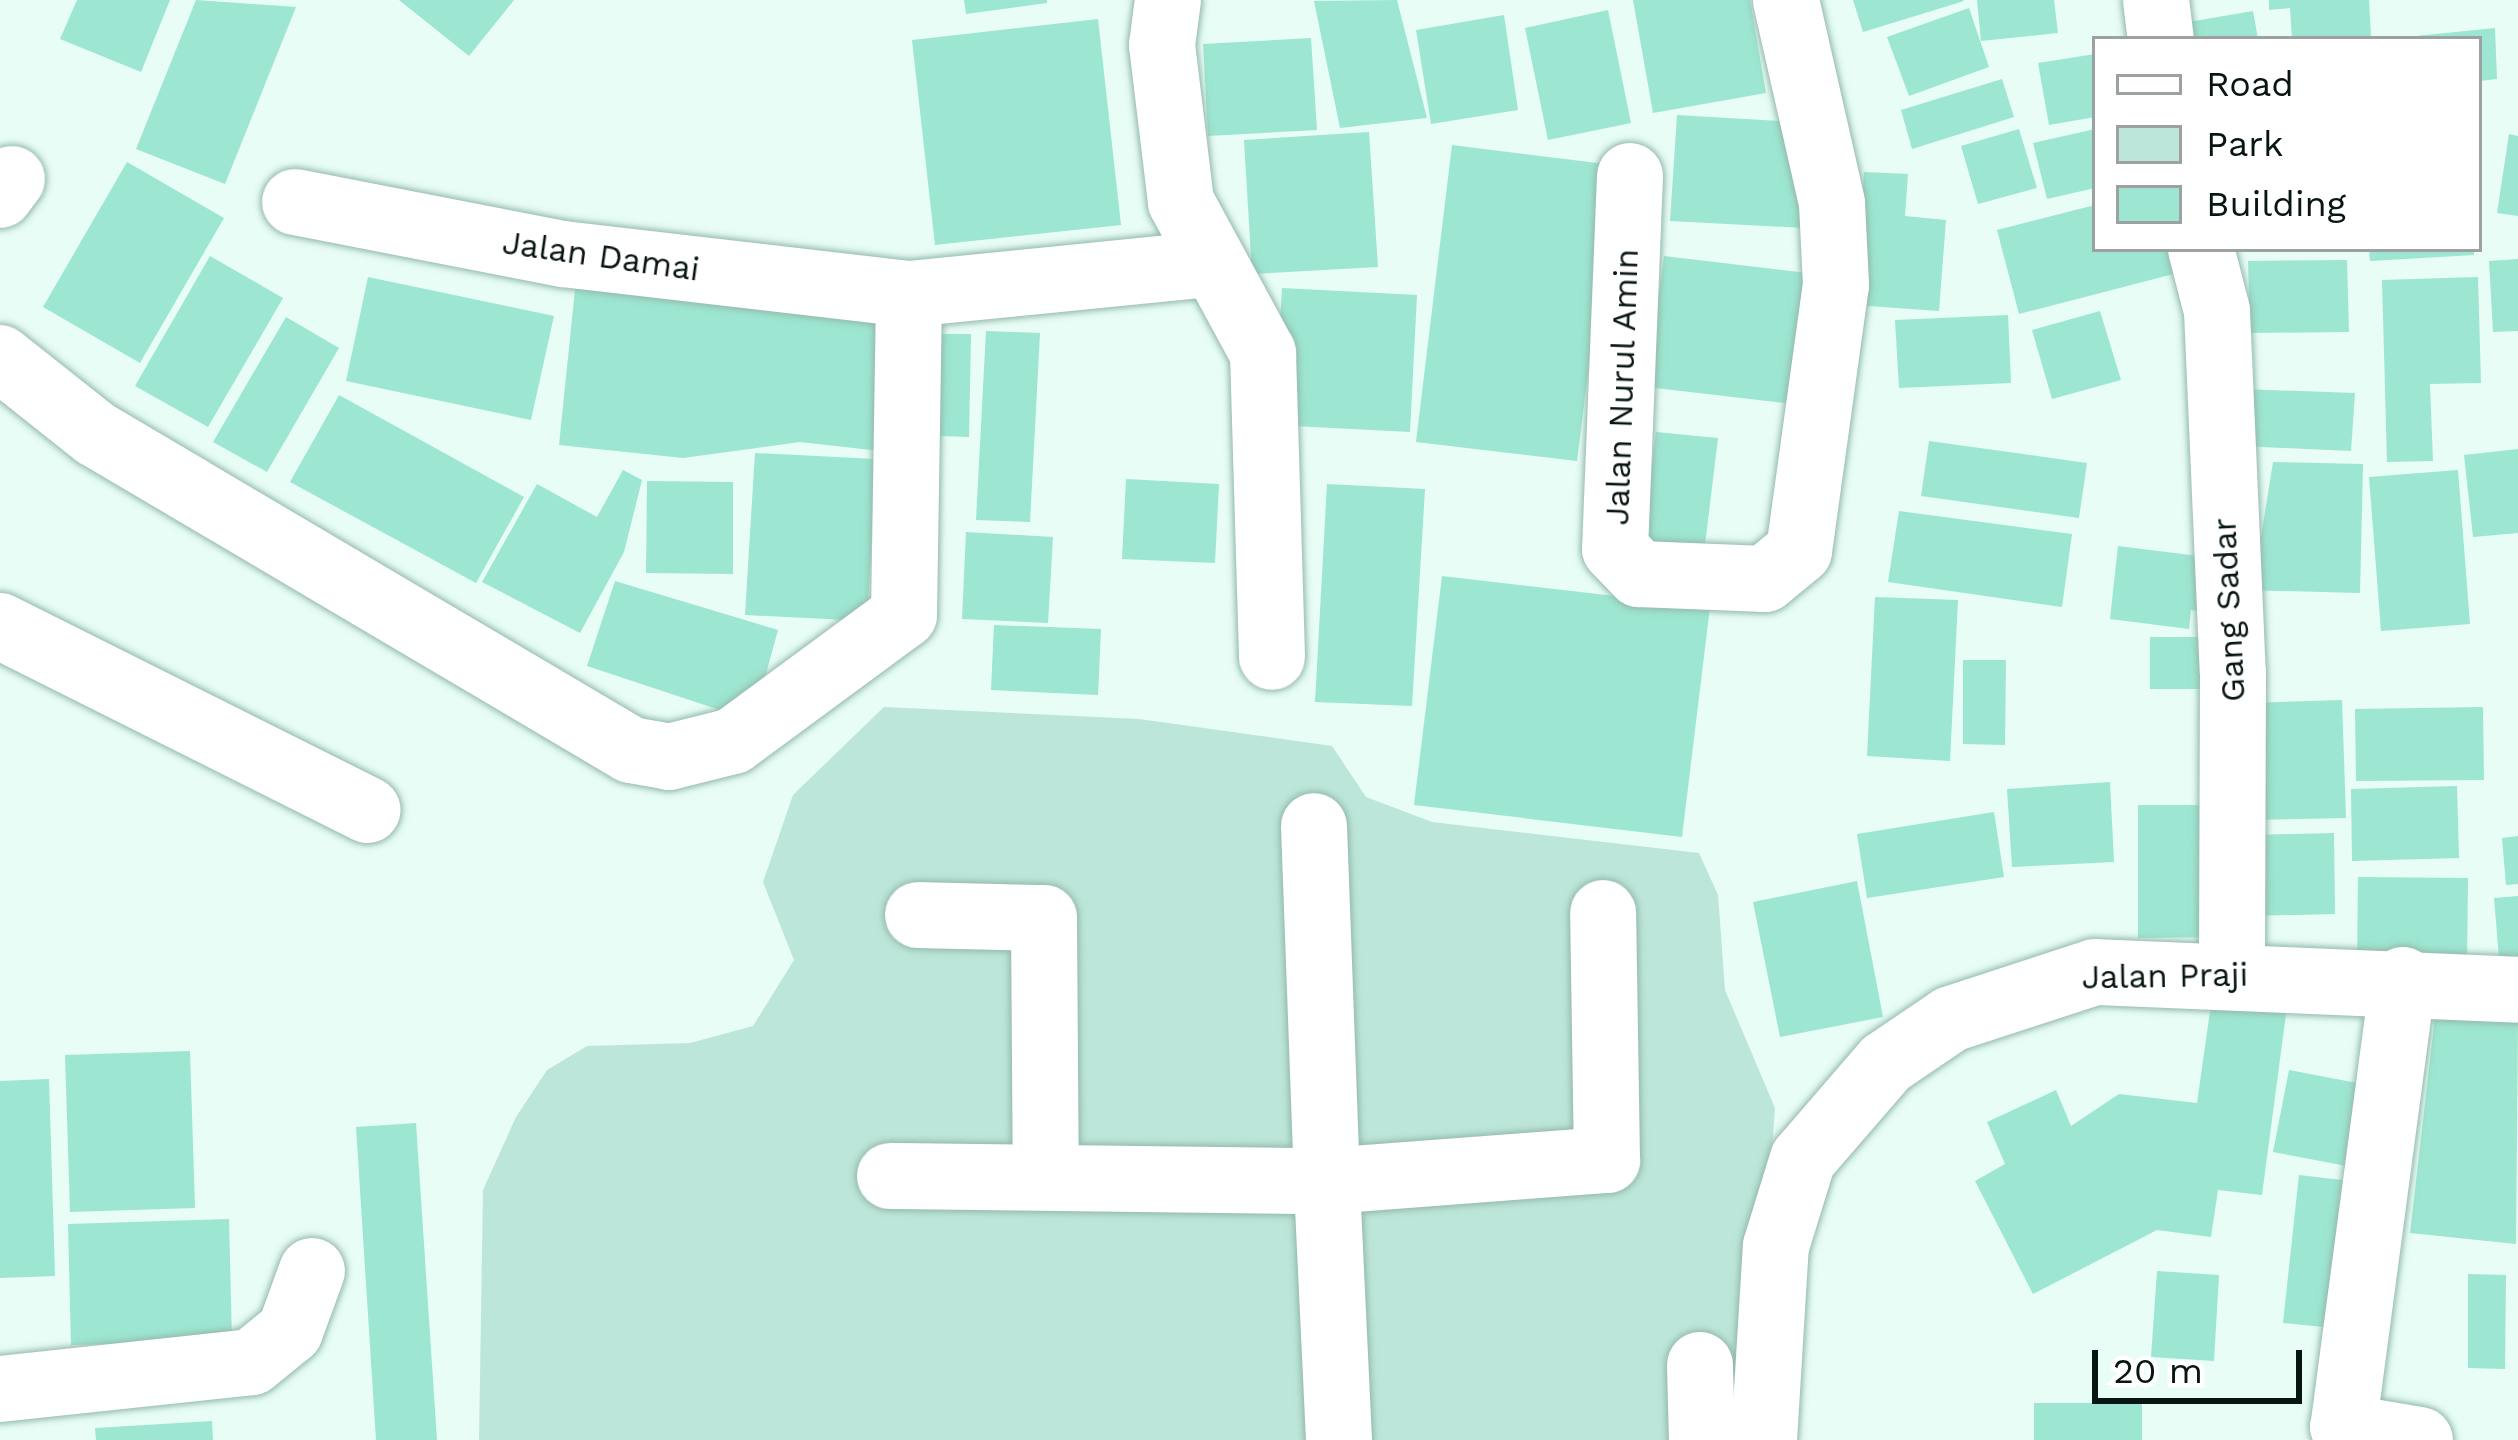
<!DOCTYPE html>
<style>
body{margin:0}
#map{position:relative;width:2518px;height:1440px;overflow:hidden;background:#e7fdf6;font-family:"Work Sans",sans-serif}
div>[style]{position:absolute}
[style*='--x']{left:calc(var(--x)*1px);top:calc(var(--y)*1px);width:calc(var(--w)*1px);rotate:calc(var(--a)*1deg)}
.green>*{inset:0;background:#bce6d9}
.building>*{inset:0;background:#9de6d1}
.roads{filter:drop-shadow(0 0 3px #94b9ad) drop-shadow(0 0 3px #94b9ad)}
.minor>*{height:66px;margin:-33px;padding:0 33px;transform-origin:33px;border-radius:33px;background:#fff}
span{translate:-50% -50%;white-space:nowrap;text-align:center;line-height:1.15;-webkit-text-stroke:12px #fff;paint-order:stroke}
.street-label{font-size:33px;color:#081613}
.legend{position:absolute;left:2092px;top:36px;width:390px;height:216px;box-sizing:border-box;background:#fff;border:3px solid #9ca2a1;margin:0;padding:15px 21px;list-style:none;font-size:36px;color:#081613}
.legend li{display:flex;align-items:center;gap:24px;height:60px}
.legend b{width:60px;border:3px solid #9ca2a1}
.scale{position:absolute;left:2092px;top:1350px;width:210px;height:54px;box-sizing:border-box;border:6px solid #081613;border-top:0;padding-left:15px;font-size:36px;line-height:42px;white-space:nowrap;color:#081613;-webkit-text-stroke:9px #fff;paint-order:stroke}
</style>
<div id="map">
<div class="green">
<i style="clip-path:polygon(884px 707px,1139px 719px,1332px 746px,1366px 797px,1432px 822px,1699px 853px,1718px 895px,1725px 990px,1775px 1108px,1750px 1440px,479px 1440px,483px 1190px,516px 1117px,547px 1070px,587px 1046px,690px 1043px,753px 1026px,794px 960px,763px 882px,793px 795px)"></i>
</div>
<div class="building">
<i style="clip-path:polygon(77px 0,170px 0,141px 72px,60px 39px)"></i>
<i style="clip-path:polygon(196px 0,296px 7px,225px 184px,136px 149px)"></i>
<i style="clip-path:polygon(399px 0,514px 0,469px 56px)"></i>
<i style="clip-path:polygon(964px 0,1047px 0,1047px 3px,966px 14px)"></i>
<i style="clip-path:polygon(1397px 0,1427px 118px,1340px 128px,1314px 1px)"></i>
<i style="clip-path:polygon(1633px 0,1750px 0,1766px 93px,1653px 113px)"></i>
<i style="clip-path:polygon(1853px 0,1963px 0,1964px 1px,1863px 32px)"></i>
<i style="clip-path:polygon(1977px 0,2054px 0,2058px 33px,1981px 41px)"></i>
<i style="clip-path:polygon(2269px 0,2369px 0,2371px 36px,2292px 39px,2290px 8px,2269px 10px)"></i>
<i style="clip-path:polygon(1969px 8px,1989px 67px,1909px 96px,1887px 37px)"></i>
<i style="clip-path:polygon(1608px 10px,1631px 123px,1548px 140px,1525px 28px)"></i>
<i style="clip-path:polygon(2253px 11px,2258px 39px,2173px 39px,2171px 25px)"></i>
<i style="clip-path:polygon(1504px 15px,1518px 110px,1431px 124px,1416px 30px)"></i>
<i style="clip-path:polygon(1098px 19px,1121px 225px,935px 245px,912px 40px)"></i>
<i style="clip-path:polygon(2495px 28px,2497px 79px,2479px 81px,2479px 39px,2386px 39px)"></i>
<i style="clip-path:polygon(1311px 38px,1317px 130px,1208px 136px,1203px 44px)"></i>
<i style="clip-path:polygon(2095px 54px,2095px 117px,2049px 125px,2038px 63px)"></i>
<i style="clip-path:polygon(2002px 79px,2014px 117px,1912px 149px,1901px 110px)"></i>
<i style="clip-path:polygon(1677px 115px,1812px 123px,1805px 228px,1670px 221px)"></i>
<i style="clip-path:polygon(2019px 129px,2037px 188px,1978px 204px,1961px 146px)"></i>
<i style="clip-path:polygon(2095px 129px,2095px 188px,2047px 199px,2033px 143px)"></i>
<i style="clip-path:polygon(1369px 132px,1378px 267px,1252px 274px,1244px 140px)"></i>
<i style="clip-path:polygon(2509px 134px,2518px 136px,2518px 216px,2497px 213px)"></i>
<i style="clip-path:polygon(1452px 145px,1614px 165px,1577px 461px,1416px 442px)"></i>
<i style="clip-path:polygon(127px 162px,224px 218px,140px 363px,43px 307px)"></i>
<i style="clip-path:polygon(1864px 172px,1908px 174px,1905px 216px,1946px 220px,1939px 311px,1854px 305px)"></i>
<i style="clip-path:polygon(2095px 205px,2095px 249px,2179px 249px,2185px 271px,2019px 314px,1997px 230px)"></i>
<i style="clip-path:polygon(2369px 249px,2474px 249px,2474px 255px,2370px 261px)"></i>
<i style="clip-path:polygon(210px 256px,283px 298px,208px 427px,135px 386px)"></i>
<i style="clip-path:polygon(1664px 256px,1825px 275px,1809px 406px,1647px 387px)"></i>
<i style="clip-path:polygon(2518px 259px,2518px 331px,2493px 332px,2489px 261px)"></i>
<i style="clip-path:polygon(2347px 260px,2349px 332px,2250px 333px,2248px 261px)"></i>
<i style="clip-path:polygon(577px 270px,897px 311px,880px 451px,800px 442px,683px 458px,559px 445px)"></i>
<i style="clip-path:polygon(368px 277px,554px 316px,531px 420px,346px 381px)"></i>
<i style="clip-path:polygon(2478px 277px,2481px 383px,2430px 384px,2433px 461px,2387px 462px,2382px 280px)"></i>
<i style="clip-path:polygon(1282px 288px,1417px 295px,1410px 432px,1274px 425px)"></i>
<i style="clip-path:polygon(2100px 311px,2121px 380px,2052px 399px,2032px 330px)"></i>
<i style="clip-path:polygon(2008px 315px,2011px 383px,1899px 388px,1895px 320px)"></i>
<i style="clip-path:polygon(286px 317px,339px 348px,267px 472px,213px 442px)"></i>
<i style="clip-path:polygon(986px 331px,1040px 333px,1030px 522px,976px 520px)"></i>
<i style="clip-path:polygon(941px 334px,971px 334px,969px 437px,939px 436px)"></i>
<i style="clip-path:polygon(2240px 389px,2355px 393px,2351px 451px,2238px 446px)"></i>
<i style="clip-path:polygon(339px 395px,524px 497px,476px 583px,290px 482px)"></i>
<i style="clip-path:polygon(1656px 432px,1718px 438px,1704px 553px,1642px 546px)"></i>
<i style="clip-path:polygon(1929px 441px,2087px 463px,2079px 518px,1921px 496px)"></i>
<i style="clip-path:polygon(2518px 449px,2518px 533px,2473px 537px,2464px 455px)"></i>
<i style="clip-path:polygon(755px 453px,876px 459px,867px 621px,745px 615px)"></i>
<i style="clip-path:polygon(2273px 462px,2363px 464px,2360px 593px,2243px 590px,2245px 536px,2261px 537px)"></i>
<i style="clip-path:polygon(623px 470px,642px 480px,624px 552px,580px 633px,482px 582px,537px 484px,597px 517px)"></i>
<i style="clip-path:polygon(2458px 470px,2470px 624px,2381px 631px,2369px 477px)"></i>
<i style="clip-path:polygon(1126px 479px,1219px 484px,1215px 563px,1122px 559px)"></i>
<i style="clip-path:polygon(647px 481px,733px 482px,733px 574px,646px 573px)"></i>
<i style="clip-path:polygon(1327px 484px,1425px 489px,1412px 706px,1315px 702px)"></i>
<i style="clip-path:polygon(1899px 511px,2072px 534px,2062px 607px,1888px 582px)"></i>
<i style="clip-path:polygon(966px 532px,1053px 537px,1048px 623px,962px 619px)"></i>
<i style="clip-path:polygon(2118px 546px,2223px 559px,2217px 614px,2191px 610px,2189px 629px,2110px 619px)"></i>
<i style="clip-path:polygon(1442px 576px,1710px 607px,1682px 837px,1414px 805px)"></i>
<i style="clip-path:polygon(615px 581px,778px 630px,753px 721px,587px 666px)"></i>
<i style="clip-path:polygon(1875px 597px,1958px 600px,1950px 761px,1867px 756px)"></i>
<i style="clip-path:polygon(994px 625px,1101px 629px,1098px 695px,991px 690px)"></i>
<i style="clip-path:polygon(2150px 637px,2216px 637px,2217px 689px,2150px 689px)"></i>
<i style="clip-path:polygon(1963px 660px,2006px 660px,2005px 745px,1963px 744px)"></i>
<i style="clip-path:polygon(2342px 700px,2346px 818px,2251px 820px,2247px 703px)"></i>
<i style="clip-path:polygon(2483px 707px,2484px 780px,2356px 781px,2355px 709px)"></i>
<i style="clip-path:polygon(2110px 782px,2114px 862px,2012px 867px,2007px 789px)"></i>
<i style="clip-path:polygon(2457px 786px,2459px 858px,2352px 861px,2351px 789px)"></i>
<i style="clip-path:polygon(2138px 805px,2230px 805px,2230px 937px,2138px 938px)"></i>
<i style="clip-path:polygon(1994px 812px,2004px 877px,1867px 898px,1857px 834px)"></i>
<i style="clip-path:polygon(2334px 833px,2335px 914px,2251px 916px,2251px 835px)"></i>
<i style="clip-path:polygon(2518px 836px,2518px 884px,2506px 885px,2502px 838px)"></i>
<i style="clip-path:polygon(2358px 877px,2468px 878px,2467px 965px,2357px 965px)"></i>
<i style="clip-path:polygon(1857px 881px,1883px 1017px,1780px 1037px,1753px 902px)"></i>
<i style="clip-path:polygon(2518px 896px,2518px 969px,2500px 970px,2494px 898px)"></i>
<i style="clip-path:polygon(2213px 990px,2288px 999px,2262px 1195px,2218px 1190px,2211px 1237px,2157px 1230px,2033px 1294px,1975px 1181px,2005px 1164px,1987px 1122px,2056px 1090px,2071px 1126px,2119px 1094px,2197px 1103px)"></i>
<i style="clip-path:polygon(2436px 1008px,2518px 1017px,2516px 1244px,2410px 1233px)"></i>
<i style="clip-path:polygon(190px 1051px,195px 1208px,70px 1212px,65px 1055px)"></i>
<i style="clip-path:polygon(2289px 1070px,2378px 1087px,2362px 1169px,2273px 1152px)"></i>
<i style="clip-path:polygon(49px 1079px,55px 1276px,0 1278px,0 1081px)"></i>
<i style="clip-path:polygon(416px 1123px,437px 1440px,376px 1440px,356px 1127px)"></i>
<i style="clip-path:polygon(2299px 1175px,2368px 1183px,2353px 1330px,2283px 1323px)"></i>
<i style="clip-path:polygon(229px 1219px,232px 1341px,71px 1345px,68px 1224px)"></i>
<i style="clip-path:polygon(2157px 1271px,2219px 1275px,2214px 1361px,2151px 1357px)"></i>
<i style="clip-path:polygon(2468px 1274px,2506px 1275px,2505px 1369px,2468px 1368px)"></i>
<i style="clip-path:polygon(2034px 1403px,2142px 1403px,2142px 1440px,2034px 1440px)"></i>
<i style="clip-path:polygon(212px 1421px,213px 1440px,96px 1440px,95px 1428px)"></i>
</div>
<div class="roads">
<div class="minor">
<i style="--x:1168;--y:0;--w:45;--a:97.6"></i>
<i style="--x:1162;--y:45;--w:158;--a:83.1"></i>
<i style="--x:1181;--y:202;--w:172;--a:61.5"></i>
<i style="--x:1263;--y:353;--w:304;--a:88.3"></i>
<i style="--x:2156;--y:0;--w:39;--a:83"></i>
<i style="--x:1630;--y:176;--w:373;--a:92.3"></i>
<i style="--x:1615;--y:549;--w:35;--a:46"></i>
<i style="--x:1639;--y:574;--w:126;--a:2.3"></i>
<i style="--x:1765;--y:579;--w:44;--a:-39.5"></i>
<i style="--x:1799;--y:551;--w:269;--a:-82.1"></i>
<i style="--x:1836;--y:285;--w:82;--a:-92.8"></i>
<i style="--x:1832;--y:203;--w:208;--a:-102.8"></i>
<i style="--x:0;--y:195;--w:20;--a:-53"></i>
<i style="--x:295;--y:202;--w:273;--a:11"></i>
<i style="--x:563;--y:254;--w:348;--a:6.6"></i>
<i style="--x:909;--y:294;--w:303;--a:-5.7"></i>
<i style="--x:2201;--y:249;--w:64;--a:75.5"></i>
<i style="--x:2217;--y:311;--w:362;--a:87.5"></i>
<i style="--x:2233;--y:673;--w:300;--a:90.2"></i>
<i style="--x:0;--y:358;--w:122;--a:38.4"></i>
<i style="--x:96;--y:434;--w:621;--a:30.57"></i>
<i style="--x:631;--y:750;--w:39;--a:10"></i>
<i style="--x:669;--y:757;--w:66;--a:-14"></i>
<i style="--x:733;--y:741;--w:212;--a:-36.4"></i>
<i style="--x:904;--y:615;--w:321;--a:-89.1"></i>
<i style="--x:0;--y:626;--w:411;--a:26.6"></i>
<i style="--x:918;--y:915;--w:126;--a:1.4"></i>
<i style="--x:1044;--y:918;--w:257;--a:89.6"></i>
<i style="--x:2403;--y:980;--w:451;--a:97.6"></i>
<i style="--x:2343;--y:1427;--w:78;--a:9.6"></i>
<i style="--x:890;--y:1176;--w:437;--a:0.7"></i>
<i style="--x:1327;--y:1181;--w:355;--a:-92.1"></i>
<i style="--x:1700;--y:1365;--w:75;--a:88.5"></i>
<i style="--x:0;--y:1389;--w:253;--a:-6.1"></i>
<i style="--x:252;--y:1362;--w:49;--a:-39.2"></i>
<i style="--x:290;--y:1331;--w:64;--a:-69.9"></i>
<i style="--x:1339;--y:1440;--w:259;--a:-92.7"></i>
<i style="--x:1327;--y:1181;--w:281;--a:-4.3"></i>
<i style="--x:1607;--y:1160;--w:247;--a:-90.9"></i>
<i style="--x:1764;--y:1440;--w:194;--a:-86.5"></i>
<i style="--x:1776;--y:1246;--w:91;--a:-72.8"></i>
<i style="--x:1803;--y:1159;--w:127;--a:-49.2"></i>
<i style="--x:1886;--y:1063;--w:78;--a:-34.1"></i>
<i style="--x:1951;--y:1019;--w:151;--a:-18.1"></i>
<i style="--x:2095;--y:972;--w:423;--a:2.4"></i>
</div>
</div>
<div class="street-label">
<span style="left:601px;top:256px;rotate:8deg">Jalan Damai</span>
<span style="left:1622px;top:387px;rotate:-88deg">Jalan Nurul Amin</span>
<span style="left:2229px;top:610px;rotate:-93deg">Gang Sadar</span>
<span style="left:2165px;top:976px;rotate:-1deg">Jalan Praji</span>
</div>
<ul class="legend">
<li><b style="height:15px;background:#fff"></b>Road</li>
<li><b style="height:33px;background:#bce6d9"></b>Park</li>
<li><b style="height:33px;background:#9de6d1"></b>Building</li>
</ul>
<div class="scale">20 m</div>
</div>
